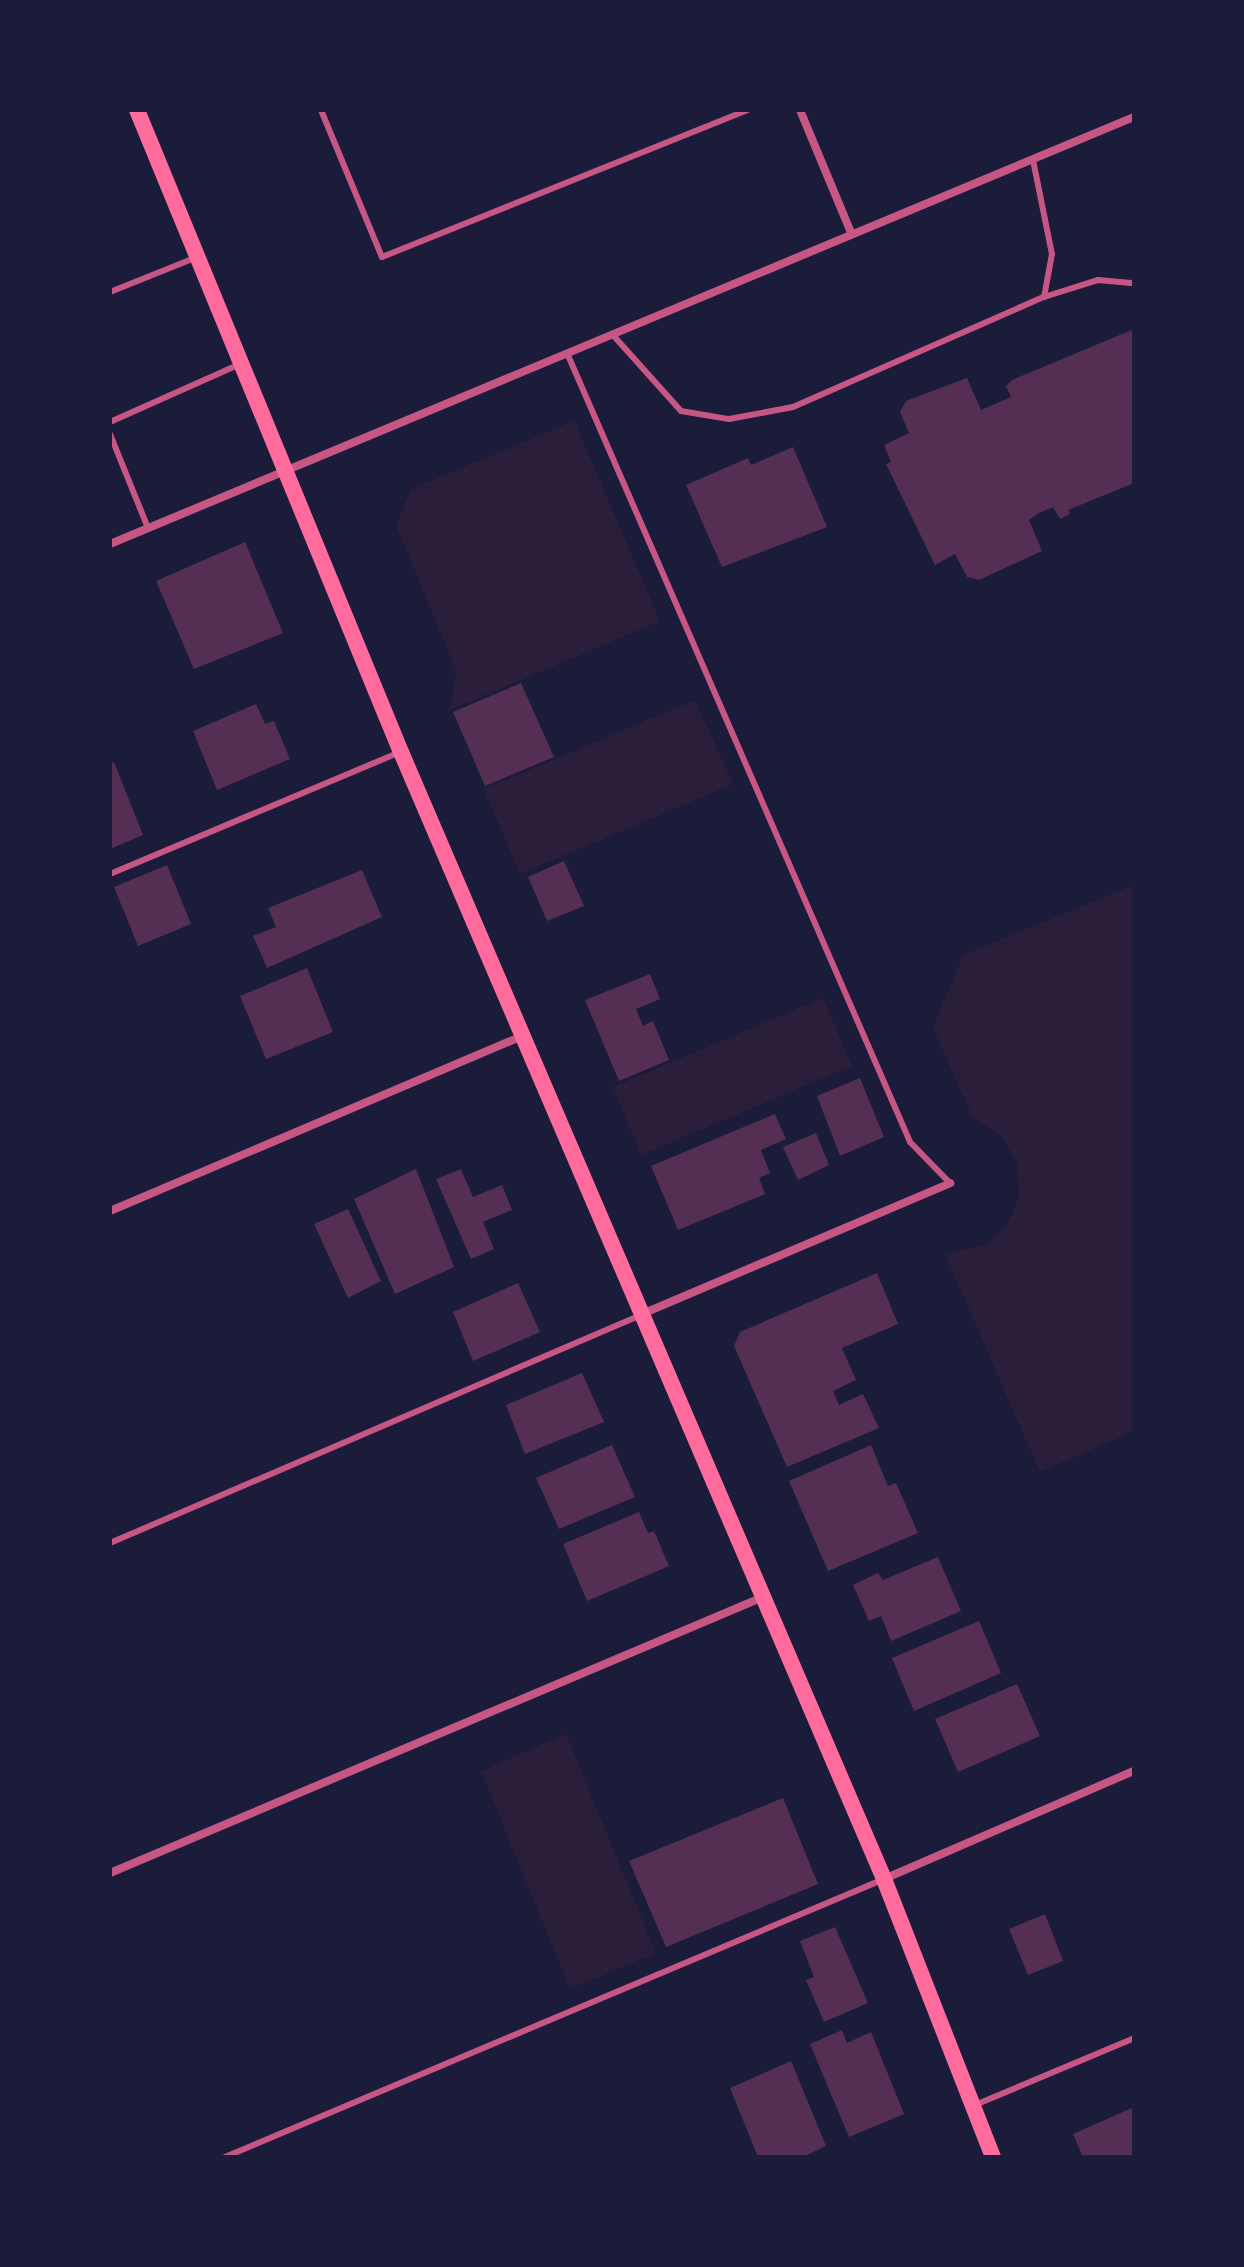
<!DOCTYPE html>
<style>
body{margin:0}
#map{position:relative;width:1244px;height:2267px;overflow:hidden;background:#1b1b3a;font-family:Cabin,sans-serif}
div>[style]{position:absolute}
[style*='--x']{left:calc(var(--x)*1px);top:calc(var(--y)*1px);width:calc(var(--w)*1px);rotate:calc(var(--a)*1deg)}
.green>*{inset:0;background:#2a1e3b}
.building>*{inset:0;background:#542f53}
.service>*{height:6px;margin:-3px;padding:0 3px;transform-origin:3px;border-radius:3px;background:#c65784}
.minor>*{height:8px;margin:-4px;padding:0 4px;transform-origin:4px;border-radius:4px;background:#c65784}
.secondary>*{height:16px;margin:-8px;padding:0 8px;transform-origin:8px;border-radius:8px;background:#ff6b9d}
span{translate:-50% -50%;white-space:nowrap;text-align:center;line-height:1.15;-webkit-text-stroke:7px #1b1b3a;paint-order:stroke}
.frame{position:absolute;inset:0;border:112px solid #1b1b3a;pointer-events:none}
</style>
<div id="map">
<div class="green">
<i style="clip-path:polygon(574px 421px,660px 621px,450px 710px,456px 670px,396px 525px,411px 489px)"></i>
<i style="clip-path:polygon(695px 700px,733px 784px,520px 874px,484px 789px)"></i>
<i style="clip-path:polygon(1134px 885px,1134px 1431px,1040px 1472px,945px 1254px,988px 1244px,1009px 1222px,1019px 1196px,1017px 1164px,1002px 1136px,973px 1118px,933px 1028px,963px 955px)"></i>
<i style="clip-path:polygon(823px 998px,852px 1066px,641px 1155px,613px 1087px)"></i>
<i style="clip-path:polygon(566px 1734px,656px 1953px,570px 1989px,481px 1771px)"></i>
</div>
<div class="building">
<i style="clip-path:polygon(1134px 329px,1134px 483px,1068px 510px,1070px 514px,1060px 519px,1053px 507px,1037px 514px,1029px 520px,1042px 551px,979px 580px,967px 577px,955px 554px,935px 565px,886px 464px,891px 462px,884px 445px,909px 433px,900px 412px,906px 401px,967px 378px,981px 410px,1011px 397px,1006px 386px,1012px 380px)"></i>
<i style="clip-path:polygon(793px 447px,827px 527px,722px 567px,686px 485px,748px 458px,751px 465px)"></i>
<i style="clip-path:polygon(245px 542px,283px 633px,194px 669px,156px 581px)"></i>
<i style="clip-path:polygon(521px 683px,554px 757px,485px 786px,453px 712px)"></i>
<i style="clip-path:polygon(256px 704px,265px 724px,274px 721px,290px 759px,217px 790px,193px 731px)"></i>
<i style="clip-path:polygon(114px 762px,143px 835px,110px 849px,110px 764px)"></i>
<i style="clip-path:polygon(564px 861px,584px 906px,547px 921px,528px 877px)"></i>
<i style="clip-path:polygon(167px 865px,191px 924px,138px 946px,114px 887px)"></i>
<i style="clip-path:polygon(362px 870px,382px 917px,267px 968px,253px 936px,276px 927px,268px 908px)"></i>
<i style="clip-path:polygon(307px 968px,333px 1032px,266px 1059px,240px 996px)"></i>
<i style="clip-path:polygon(650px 974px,660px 999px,636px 1009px,643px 1026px,653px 1021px,669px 1060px,619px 1081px,585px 1000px)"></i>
<i style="clip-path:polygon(860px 1078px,884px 1137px,840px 1156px,817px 1096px)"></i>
<i style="clip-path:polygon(775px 1114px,786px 1139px,761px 1150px,770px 1173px,759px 1178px,765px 1194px,678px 1230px,651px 1166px)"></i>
<i style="clip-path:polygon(816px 1133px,829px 1165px,798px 1180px,783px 1147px)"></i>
<i style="clip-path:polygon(416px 1169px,454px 1267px,395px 1294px,354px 1199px)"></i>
<i style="clip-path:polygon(461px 1169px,473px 1197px,502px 1185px,512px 1210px,483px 1222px,494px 1249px,471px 1259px,436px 1179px)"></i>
<i style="clip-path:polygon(348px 1209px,381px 1281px,348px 1298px,314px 1224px)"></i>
<i style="clip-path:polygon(877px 1273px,898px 1324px,842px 1348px,856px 1380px,833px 1391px,839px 1405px,863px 1394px,879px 1428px,787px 1467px,734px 1346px,740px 1332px)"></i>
<i style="clip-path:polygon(518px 1283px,540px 1332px,473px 1361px,453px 1312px)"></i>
<i style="clip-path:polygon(582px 1373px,604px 1422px,525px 1454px,506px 1405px)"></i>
<i style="clip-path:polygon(612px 1445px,635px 1497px,559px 1529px,536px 1478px)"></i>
<i style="clip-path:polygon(871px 1445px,888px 1486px,896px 1483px,918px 1533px,828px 1571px,789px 1481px)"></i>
<i style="clip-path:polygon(639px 1512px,648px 1533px,654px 1531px,669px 1566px,587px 1601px,563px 1544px)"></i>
<i style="clip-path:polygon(938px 1557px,961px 1611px,891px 1641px,881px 1616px,869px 1621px,853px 1585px,878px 1573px,883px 1580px)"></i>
<i style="clip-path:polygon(979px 1621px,1001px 1673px,914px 1711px,892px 1658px)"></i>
<i style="clip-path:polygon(1017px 1684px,1040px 1736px,958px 1772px,935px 1719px)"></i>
<i style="clip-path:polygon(783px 1798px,818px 1884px,666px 1947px,629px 1861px)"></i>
<i style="clip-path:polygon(1045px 1914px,1063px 1961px,1028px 1975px,1009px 1929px)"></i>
<i style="clip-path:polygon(835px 1927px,868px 2003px,824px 2022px,806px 1980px,814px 1977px,800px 1941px)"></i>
<i style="clip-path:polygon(842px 2030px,847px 2043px,871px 2032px,904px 2114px,849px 2137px,810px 2044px)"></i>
<i style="clip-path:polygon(791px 2061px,826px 2146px,803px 2157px,758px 2157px,730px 2088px)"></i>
<i style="clip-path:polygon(1134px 2107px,1134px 2157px,1083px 2157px,1073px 2134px)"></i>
</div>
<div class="service">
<i style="--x:321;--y:110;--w:159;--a:67.5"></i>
<i style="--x:382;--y:257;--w:394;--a:-21.9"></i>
<i style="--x:1033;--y:160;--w:96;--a:78.6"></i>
<i style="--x:1052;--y:254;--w:44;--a:100.5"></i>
<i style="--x:110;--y:292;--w:94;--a:-21.9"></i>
<i style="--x:612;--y:334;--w:103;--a:48.1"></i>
<i style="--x:681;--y:411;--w:49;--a:9.5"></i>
<i style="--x:729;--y:419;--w:65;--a:-10.6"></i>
<i style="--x:793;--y:407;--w:274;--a:-23.7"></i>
<i style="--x:1044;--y:297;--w:57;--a:-17.5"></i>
<i style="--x:1098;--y:280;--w:36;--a:5"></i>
<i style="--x:567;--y:353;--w:860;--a:66.5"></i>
<i style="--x:910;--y:1142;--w:57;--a:45.7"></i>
<i style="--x:110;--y:422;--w:140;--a:-24"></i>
<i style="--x:110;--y:434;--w:101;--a:68"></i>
<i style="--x:110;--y:874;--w:312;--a:-22.8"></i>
<i style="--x:110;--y:1543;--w:578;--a:-23.24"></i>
<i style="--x:975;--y:2105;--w:173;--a:-22.8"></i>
<i style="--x:225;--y:2157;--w:715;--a:-22.87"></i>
</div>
<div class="minor">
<i style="--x:800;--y:110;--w:135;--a:67.4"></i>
<i style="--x:110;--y:544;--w:1109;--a:-22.64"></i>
<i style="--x:110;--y:1211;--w:449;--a:-23"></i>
<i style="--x:642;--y:1314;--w:335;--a:-23"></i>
<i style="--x:110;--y:1873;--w:709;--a:-22.91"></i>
<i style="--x:884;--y:1879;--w:272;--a:-23.4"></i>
</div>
<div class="secondary">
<i style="--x:137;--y:110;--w:694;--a:67.65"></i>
<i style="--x:401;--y:752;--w:1226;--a:66.8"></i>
<i style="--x:884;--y:1879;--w:299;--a:68.6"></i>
</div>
<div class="frame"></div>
</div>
